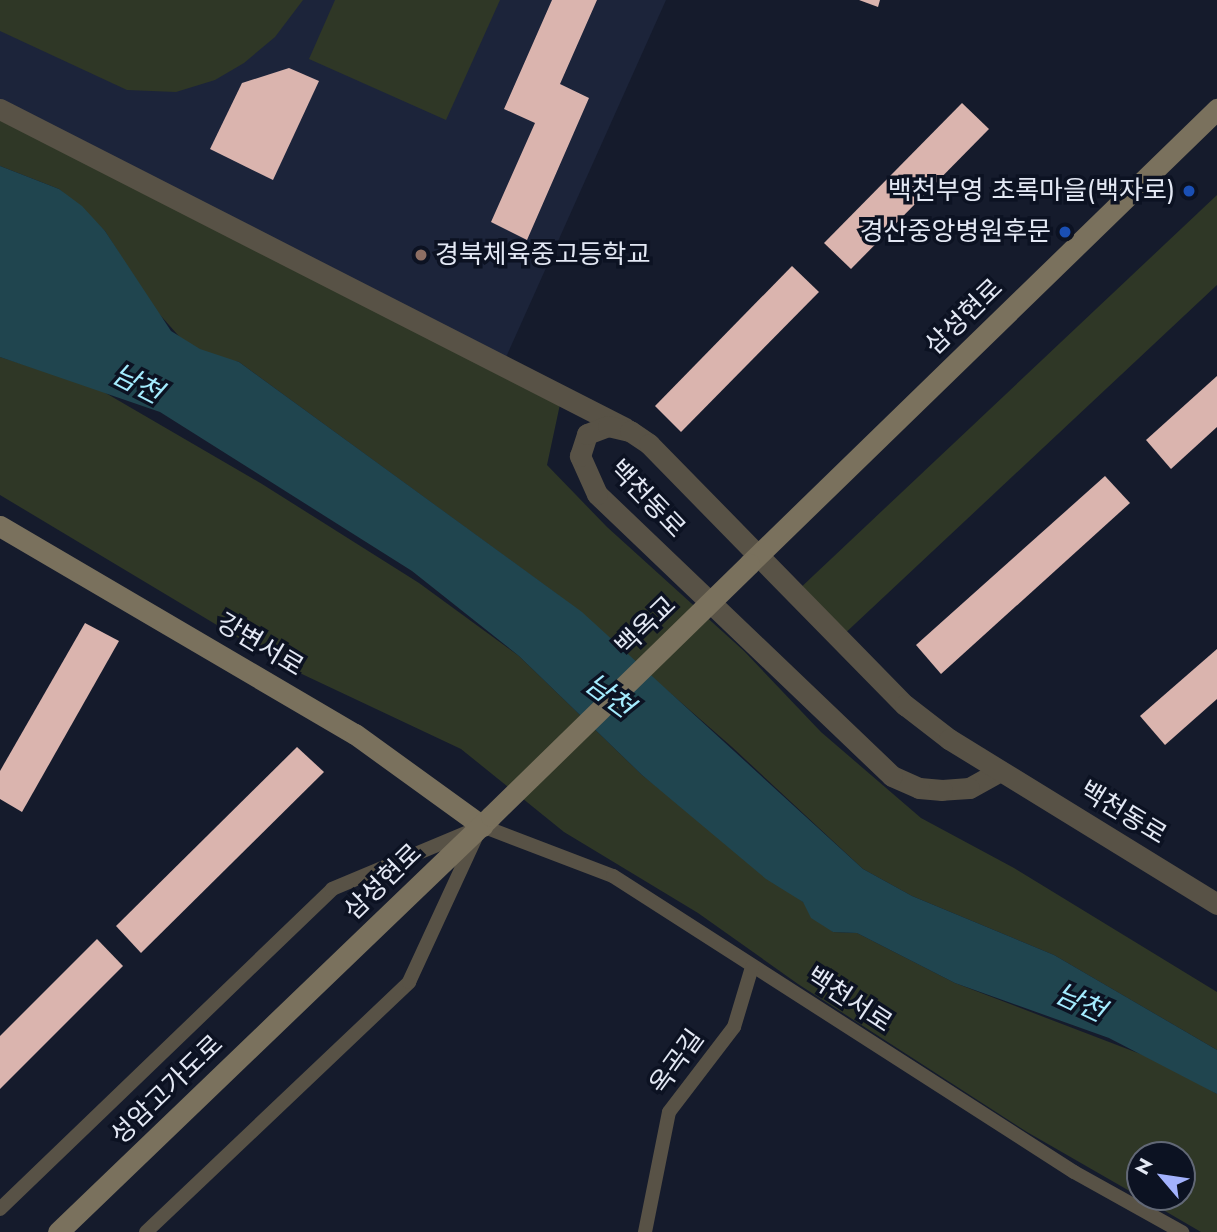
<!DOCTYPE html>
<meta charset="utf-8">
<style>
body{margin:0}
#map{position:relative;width:1217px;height:1232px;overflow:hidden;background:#151b2c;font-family:Jost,"Noto Sans KR",sans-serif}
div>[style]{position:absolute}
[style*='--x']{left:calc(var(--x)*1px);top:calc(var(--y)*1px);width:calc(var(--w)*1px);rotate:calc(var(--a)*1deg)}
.built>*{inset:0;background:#1c243a}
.green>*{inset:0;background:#2f3726}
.water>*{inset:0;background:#20454f}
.building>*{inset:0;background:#dab4ae}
.lane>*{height:14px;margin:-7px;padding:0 7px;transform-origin:7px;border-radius:7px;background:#585246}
.street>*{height:21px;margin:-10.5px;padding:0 10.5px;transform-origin:10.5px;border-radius:10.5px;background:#585246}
.secondary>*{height:21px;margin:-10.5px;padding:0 10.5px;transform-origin:10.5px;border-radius:10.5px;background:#7a715d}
.secondary-bridge>*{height:21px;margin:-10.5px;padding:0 10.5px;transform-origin:10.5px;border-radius:10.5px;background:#7a715d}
.dots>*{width:19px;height:19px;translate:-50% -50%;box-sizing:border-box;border:4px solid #0c1222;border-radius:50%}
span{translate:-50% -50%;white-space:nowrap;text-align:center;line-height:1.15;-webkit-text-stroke:7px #0c1222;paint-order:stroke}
.poi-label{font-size:26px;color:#e3e8f4}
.right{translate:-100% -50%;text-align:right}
.left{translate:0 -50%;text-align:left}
.street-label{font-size:26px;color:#e3e8f4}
.water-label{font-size:28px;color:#a4ebfe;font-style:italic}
.north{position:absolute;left:1126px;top:1141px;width:70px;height:70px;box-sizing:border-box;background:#0c1222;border:2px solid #626876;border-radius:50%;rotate:299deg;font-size:19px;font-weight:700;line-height:28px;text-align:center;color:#e3e8f4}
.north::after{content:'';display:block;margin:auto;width:24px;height:32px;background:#a3b2fd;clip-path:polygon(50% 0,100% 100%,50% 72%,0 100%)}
</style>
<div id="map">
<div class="built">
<i style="clip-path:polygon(0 0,666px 0,503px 364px,0 109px)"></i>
</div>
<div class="green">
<i style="clip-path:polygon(0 0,303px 0,275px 37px,244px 63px,215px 80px,176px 92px,127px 90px,0 31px)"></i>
<i style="clip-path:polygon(335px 0,500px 0,446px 120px,309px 59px)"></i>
<i style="clip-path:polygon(0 109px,562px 395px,547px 465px,607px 527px,744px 651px,821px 732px,921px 818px,1014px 868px,1217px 992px,1217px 1050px,1054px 955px,912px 896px,863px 869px,732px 747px,558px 595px,239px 362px,193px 352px,153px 307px,105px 231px,59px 189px,0 166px)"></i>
<i style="clip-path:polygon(1217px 195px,1217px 285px,840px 638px,796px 592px)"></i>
<i style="clip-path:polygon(0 357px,97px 388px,262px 484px,419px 583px,519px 656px,642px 775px,803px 902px,833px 932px,857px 933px,955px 983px,1164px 1063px,1217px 1094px,1217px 1232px,1201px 1232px,1141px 1197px,1182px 1197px,1182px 1155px,1140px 1155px,1140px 1197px,1027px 1132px,798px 984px,698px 913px,564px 832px,461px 749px,287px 667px,0 495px)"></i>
</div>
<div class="water">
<i style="clip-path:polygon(0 166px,59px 189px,82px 206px,105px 231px,171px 331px,200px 349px,239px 362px,582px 612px,863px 869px,912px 896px,1054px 955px,1217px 1050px,1217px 1094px,1109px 1038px,955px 983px,857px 933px,833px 932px,811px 918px,803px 902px,766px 879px,642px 775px,519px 656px,412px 571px,160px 412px,0 357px)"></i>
</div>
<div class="building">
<i style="clip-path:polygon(552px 0,597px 0,560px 84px,589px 98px,527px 240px,491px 222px,535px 123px,504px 109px)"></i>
<i style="clip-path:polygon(859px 0,880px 0,878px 7px)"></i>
<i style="clip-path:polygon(289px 68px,319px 81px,273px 180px,210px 149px,242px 83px)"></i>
<i style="clip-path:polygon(962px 103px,989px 129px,851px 269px,824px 243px)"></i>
<i style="clip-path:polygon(792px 266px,819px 292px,681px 432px,655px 406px)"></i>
<i style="clip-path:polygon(1217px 376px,1217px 427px,1171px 469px,1146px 440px)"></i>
<i style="clip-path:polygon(1105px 476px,1130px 503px,941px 674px,916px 645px)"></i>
<i style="clip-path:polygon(85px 623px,119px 641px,22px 812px,0 799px,0 771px)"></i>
<i style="clip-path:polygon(1217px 649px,1217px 699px,1165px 745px,1140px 716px)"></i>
<i style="clip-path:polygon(297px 747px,324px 772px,141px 953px,116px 926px)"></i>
<i style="clip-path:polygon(97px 939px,123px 966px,0 1089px,0 1036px)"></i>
</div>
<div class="lane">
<i style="--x:482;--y:826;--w:140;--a:20.9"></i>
<i style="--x:613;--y:876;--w:548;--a:32.7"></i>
<i style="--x:1074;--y:1172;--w:124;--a:29.1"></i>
<i style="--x:0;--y:1209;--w:461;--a:-43.9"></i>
<i style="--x:332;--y:889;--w:147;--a:-22.7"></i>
<i style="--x:146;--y:1232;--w:363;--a:-43.5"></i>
<i style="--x:409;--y:982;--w:164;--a:-65.2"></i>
<i style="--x:645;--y:1232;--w:122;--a:-78.7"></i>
<i style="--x:669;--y:1112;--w:107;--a:-52.6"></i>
<i style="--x:734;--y:1027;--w:63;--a:-73.3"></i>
</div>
<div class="street">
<i style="--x:0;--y:109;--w:702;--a:27.04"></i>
<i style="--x:1000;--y:771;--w:35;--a:151"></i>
<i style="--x:969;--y:788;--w:27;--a:176"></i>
<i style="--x:942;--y:790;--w:23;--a:-175"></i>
<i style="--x:919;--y:788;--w:30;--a:-156"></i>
<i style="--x:892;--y:776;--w:408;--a:-136.3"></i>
<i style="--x:597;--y:494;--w:42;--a:-114.1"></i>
<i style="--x:580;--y:456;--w:23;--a:-72"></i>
<i style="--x:587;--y:434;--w:22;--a:-21"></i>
<i style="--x:608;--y:426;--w:23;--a:13"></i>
<i style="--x:630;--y:431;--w:23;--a:34"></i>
<i style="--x:649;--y:444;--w:366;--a:45.6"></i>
<i style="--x:905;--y:705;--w:56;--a:37.7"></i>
<i style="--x:949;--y:739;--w:315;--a:31.6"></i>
</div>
<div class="secondary">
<i style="--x:0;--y:526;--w:411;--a:30.4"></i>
<i style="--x:355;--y:734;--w:157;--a:35.9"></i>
<i style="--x:749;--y:564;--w:653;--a:-44.19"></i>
<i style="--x:58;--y:1232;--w:600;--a:-43.85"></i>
</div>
<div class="secondary-bridge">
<i style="--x:491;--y:816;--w:361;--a:-44.3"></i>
</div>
<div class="dots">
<i style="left:1189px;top:191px;background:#1a4fb4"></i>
<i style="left:1065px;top:232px;background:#1a4fb4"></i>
<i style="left:421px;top:255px;background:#8d6e63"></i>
</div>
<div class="poi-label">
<span class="right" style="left:1175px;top:191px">백천부영 초록마을(백자로)</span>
<span class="right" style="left:1051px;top:232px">경산중앙병원후문</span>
<span class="left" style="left:435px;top:255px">경북체육중고등학교</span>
</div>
<div class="street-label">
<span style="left:964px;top:317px;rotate:-44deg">삼성현로</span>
<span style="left:647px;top:499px;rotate:46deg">백천동로</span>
<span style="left:646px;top:626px;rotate:-44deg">백옥교</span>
<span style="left:260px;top:645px;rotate:31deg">강변서로</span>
<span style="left:1123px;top:813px;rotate:31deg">백천동로</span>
<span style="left:383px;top:882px;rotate:-44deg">삼성현로</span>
<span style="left:849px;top:1000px;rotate:33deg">백천서로</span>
<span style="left:677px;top:1062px;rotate:-54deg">옥곡길</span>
<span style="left:167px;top:1090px;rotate:-44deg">성암고가도로</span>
</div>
<div class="water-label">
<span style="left:137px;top:384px;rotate:27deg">남천</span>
<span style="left:609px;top:696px;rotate:37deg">남천</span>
<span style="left:1080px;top:1003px;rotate:25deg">남천</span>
</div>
<div class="north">N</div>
</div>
